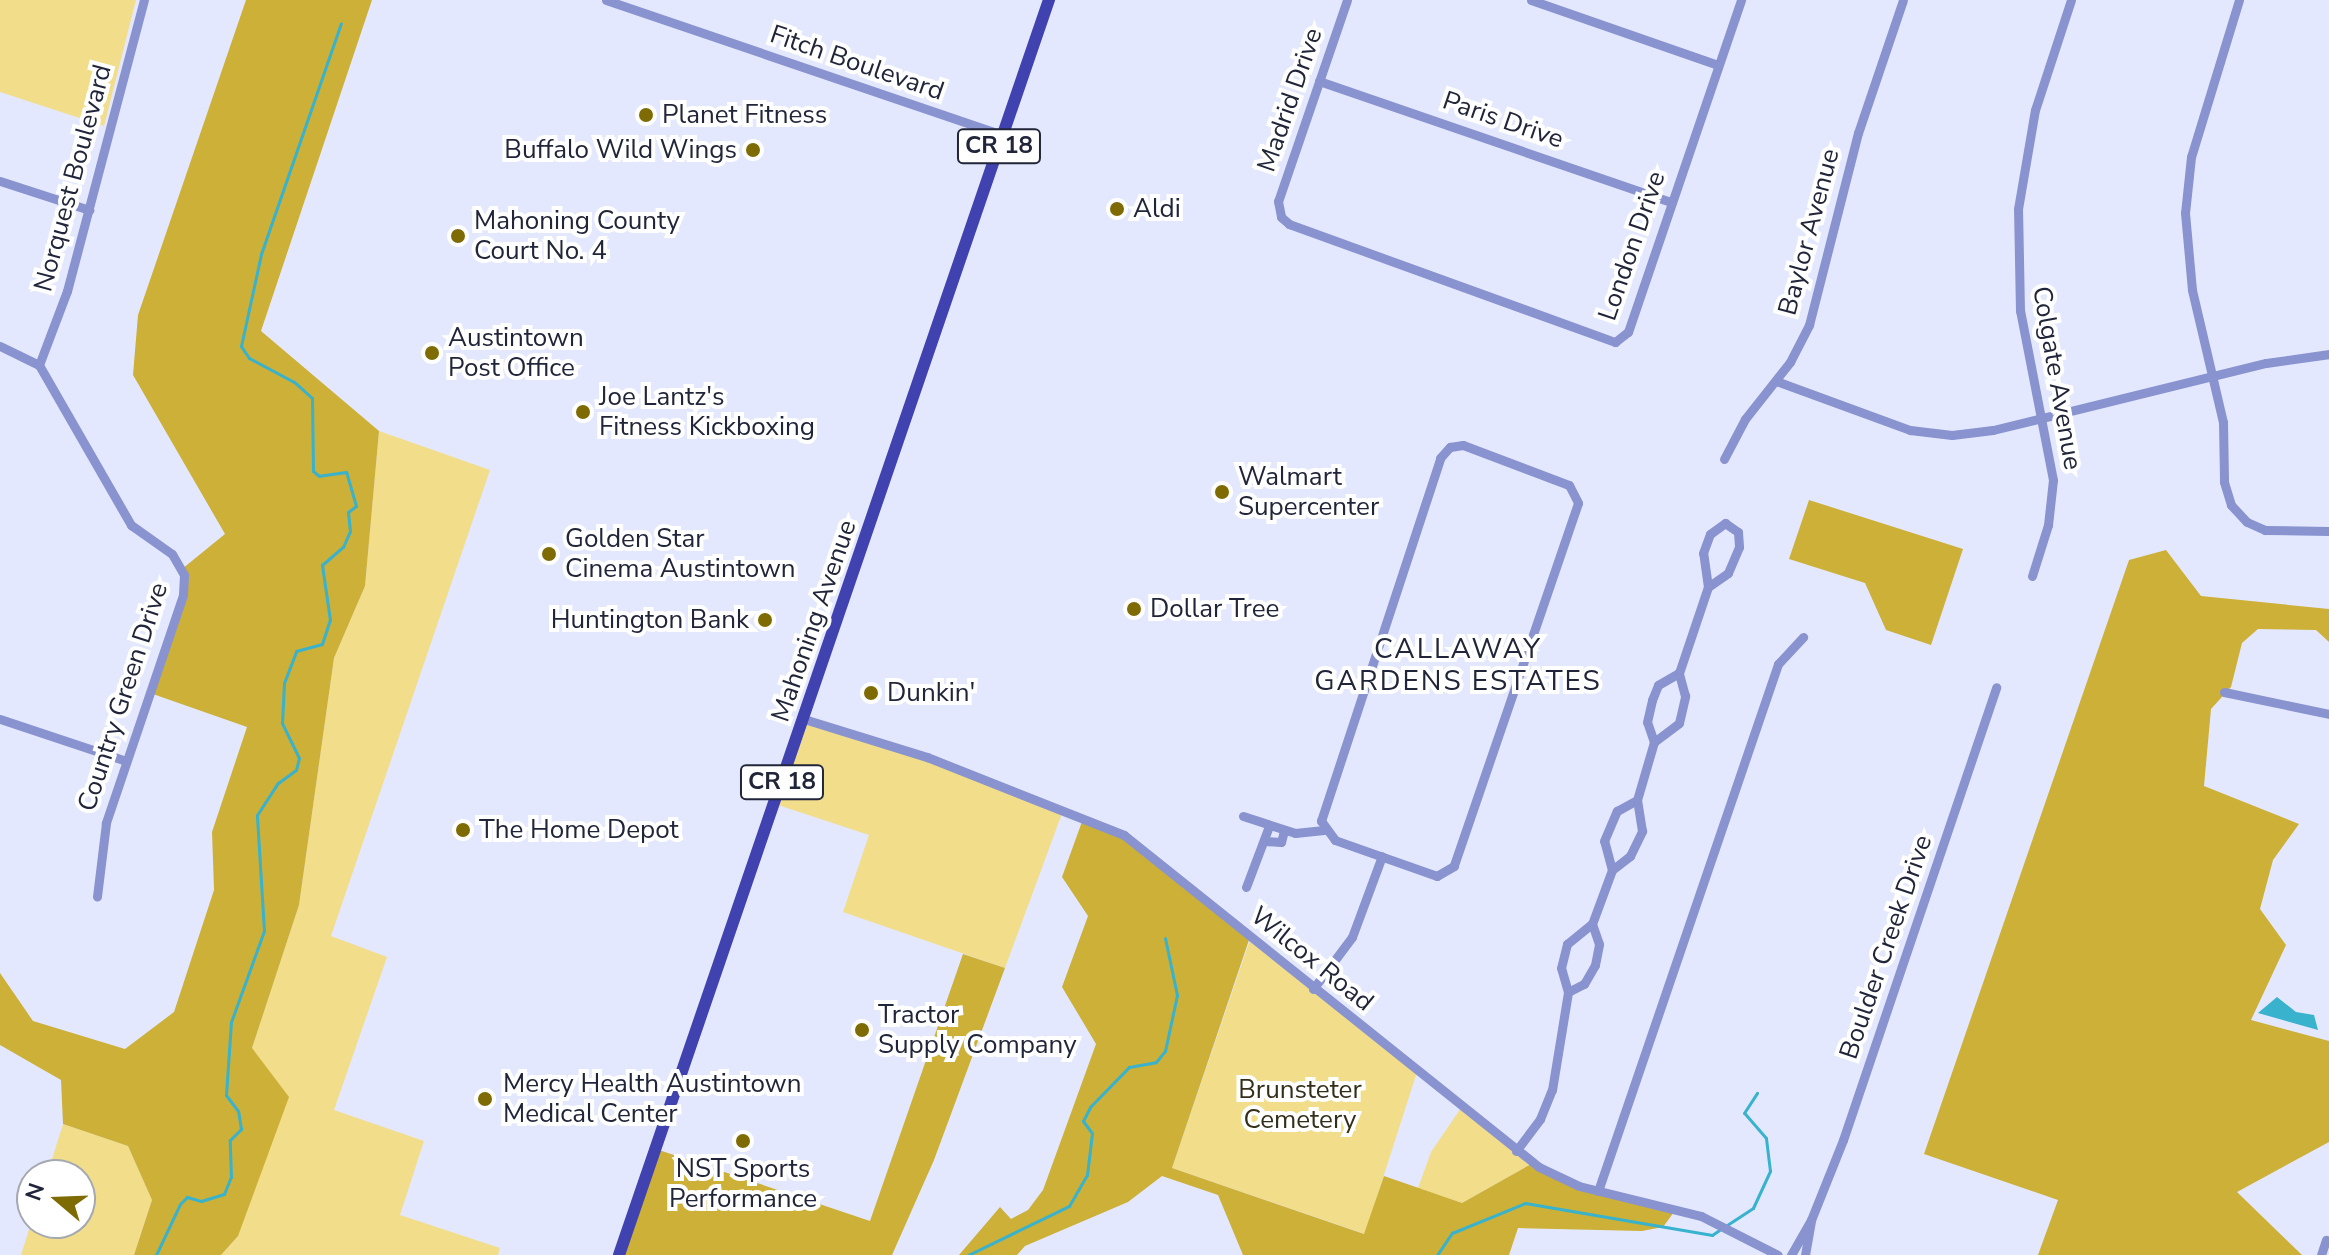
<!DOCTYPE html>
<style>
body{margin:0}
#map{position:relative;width:2329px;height:1255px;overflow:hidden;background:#e4e8fe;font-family:"Nunito Sans",sans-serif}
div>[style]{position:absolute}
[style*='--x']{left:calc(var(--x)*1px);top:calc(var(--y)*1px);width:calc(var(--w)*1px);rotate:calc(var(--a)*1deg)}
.green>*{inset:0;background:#f1dd8a}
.forest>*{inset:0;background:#ccb037}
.water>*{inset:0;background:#38b2cd}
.stream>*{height:3px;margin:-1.5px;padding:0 1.5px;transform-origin:1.5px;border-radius:1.5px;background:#38b2cd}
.minor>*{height:9px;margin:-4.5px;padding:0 4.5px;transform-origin:4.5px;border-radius:4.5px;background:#8893cf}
.major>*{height:12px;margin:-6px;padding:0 6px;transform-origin:6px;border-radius:6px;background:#4043af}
.dots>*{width:22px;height:22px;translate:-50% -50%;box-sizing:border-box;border:4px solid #fff;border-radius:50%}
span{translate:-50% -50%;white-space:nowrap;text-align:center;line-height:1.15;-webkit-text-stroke:8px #fff;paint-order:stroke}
.shield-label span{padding:2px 6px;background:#fff;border:2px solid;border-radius:6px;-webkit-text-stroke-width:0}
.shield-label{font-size:24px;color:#212539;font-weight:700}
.street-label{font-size:26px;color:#212539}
.poi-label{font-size:26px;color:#212539}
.left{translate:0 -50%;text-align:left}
.right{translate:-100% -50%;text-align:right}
.park-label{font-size:26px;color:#342f1b}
.neighbourhood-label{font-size:28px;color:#212539;letter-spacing:2px}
.north{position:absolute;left:16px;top:1159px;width:80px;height:80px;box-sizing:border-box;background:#fff;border:2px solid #a6a8b0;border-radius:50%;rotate:289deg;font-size:22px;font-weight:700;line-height:32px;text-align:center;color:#212539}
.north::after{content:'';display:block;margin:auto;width:28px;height:36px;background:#7f6b04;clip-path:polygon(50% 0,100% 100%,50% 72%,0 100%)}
</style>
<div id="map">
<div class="green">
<i style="clip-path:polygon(0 0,136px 0,104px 126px,0 92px)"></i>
<i style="clip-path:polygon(379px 431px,490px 470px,331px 936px,387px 957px,334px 1110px,424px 1141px,400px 1215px,500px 1248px,498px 1255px,221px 1255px,238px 1236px,252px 1048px,299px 905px,334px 658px,365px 586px)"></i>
<i style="clip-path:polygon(804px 719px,1064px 808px,1005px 968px,843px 912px,869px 835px,775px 804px)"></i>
<i style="clip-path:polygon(1251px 937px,1417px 1072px,1365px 1234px,1172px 1168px)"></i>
<i style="clip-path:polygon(1461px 1108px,1533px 1163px,1462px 1203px,1418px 1188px,1431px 1152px)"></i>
<i style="clip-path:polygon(63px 1124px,128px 1146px,152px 1200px,134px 1255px,21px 1255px,32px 1220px,80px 1223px,80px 1175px,47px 1175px)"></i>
</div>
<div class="forest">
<i style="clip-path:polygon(246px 0,372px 0,261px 331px,379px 431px,365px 586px,334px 658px,299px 905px,252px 1048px,289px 1097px,238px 1236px,221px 1255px,134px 1255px,152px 1200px,128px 1146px,63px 1124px,61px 1080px,0 1045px,0 973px,33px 1021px,125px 1049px,174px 1012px,214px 890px,212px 832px,247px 727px,150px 693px,183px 595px,182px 569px,225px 534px,133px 375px,138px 315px)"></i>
<i style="clip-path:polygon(1809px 500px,1963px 549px,1931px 645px,1886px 630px,1865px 583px,1789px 559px)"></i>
<i style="clip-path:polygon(2166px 550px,2201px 596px,2329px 609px,2329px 642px,2316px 630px,2258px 629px,2242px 643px,2231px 687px,2211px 709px,2204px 786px,2299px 824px,2273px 860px,2260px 909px,2286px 945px,2251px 1020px,2329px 1041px,2329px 1142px,2237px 1192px,2302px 1255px,2038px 1255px,2058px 1200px,1924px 1154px,2129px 560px)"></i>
<i style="clip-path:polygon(1084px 816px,1105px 825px,1250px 937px,1172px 1168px,1364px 1234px,1384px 1176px,1462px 1203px,1533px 1163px,1561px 1178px,1677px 1208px,1663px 1227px,1642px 1231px,1518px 1228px,1509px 1255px,1243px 1255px,1218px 1195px,1162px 1176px,1128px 1202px,1025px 1246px,1017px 1255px,959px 1255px,1000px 1207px,1011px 1219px,1028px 1210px,1043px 1190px,1096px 1044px,1062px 987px,1088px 916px,1062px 877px)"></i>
<i style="clip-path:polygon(963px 954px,1005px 968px,934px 1160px,892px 1255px,619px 1255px,656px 1149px,870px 1221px)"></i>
</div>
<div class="water">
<i style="clip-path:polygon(2277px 997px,2296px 1012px,2314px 1015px,2318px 1030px,2258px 1013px)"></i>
</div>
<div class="stream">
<i style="--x:1727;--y:1225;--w:31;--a:-33"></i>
<i style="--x:1753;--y:1208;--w:41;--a:-65.3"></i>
<i style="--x:1770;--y:1171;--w:33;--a:-97"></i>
<i style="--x:1766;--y:1138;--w:33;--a:-131"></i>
<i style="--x:1744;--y:1113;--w:24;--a:-57"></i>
<i style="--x:156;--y:1255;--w:56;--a:-64.8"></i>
<i style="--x:180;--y:1204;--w:10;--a:-45"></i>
<i style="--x:187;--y:1197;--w:15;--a:16"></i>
<i style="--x:201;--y:1201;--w:24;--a:-17"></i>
<i style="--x:224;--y:1194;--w:18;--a:-68"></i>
<i style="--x:231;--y:1177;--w:37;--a:-92"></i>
<i style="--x:230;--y:1140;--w:16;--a:-45"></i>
<i style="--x:241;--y:1129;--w:18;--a:-99"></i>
<i style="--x:238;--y:1111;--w:20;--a:-127"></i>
<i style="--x:226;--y:1095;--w:73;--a:-86.1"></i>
<i style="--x:231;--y:1022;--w:97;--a:-70.1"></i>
<i style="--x:264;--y:931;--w:116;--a:-93.5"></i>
<i style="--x:257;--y:815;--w:38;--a:-57"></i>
<i style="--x:278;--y:783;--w:22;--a:-36"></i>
<i style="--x:296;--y:770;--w:12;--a:-76"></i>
<i style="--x:299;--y:758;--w:39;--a:-116"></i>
<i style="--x:282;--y:723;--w:40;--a:-87.1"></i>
<i style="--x:284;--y:683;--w:34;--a:-69"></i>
<i style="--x:296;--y:651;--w:27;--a:-15"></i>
<i style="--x:322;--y:644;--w:25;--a:-72"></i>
<i style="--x:330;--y:620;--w:56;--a:-98.3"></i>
<i style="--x:322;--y:565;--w:28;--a:-41"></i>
<i style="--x:343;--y:547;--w:17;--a:-66"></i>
<i style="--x:350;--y:531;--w:19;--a:-96"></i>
<i style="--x:348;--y:512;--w:10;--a:-37"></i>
<i style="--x:356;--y:506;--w:35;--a:-106"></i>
<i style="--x:346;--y:472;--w:27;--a:172"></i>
<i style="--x:319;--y:476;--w:8;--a:-140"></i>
<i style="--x:313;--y:471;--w:73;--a:-90.8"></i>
<i style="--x:312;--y:398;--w:24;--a:-138"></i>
<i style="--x:294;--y:382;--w:51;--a:-151.9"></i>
<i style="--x:249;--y:358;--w:14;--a:-124"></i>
<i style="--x:241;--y:346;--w:94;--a:-77.7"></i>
<i style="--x:261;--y:254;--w:244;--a:-70.9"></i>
<i style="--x:968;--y:1255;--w:112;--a:-25.9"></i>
<i style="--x:1069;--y:1206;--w:36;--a:-60"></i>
<i style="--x:1087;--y:1175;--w:42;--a:-83.2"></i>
<i style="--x:1092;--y:1133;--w:15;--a:-127"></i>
<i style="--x:1083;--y:1121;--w:16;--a:-63"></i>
<i style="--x:1090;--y:1107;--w:56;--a:-45.7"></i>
<i style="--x:1129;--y:1067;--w:27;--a:-10"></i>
<i style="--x:1156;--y:1062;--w:14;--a:-51"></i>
<i style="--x:1165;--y:1051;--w:57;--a:-77.9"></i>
<i style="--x:1177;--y:995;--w:58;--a:-101.9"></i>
<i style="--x:1437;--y:1255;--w:27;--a:-56"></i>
<i style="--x:1452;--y:1233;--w:79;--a:-22.3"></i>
<i style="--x:1525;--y:1203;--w:190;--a:9.7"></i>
<i style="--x:1712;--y:1235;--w:11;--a:-34"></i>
</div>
<div class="minor">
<i style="--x:606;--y:0;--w:419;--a:18.8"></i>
<i style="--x:1347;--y:0;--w:213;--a:108.9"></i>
<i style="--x:1278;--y:201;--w:16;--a:79"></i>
<i style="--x:1281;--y:217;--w:11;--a:41"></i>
<i style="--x:1289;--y:224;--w:347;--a:19.9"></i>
<i style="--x:1615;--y:342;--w:16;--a:-38"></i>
<i style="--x:1628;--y:332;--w:351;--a:-71.2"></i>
<i style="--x:1531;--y:0;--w:198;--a:19.2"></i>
<i style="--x:2239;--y:0;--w:164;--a:107"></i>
<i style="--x:2191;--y:157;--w:56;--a:96.1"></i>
<i style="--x:2185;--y:213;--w:77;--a:84.8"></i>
<i style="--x:2192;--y:290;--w:136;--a:76.8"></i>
<i style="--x:2223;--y:422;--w:60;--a:89"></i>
<i style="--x:2224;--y:482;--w:24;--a:73"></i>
<i style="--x:2231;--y:505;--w:23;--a:47"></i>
<i style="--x:2247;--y:522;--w:20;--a:24"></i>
<i style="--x:2265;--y:530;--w:64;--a:0.9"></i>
<i style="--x:1319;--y:81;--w:372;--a:19"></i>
<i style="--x:0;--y:181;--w:94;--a:18"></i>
<i style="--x:0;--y:346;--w:43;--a:26"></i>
<i style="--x:39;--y:365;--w:185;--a:60.1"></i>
<i style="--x:131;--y:525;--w:50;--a:35.3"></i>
<i style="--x:172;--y:554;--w:24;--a:60"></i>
<i style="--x:184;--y:575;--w:20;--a:93"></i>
<i style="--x:183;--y:595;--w:241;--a:108.7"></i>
<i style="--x:106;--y:823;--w:74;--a:97"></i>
<i style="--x:39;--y:365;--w:79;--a:-69.3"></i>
<i style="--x:67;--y:291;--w:301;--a:-75.2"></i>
<i style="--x:1776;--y:381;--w:143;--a:20.1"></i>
<i style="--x:1910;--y:430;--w:42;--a:6.8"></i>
<i style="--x:1952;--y:435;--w:41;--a:-7"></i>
<i style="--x:1993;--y:430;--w:281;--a:-13.8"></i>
<i style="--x:2266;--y:363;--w:64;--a:-8.1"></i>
<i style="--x:1463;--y:445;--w:113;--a:20.7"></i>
<i style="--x:1569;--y:485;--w:20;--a:63"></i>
<i style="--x:1578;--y:503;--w:384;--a:108.9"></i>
<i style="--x:1454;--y:866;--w:20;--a:150"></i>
<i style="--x:1437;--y:876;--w:108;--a:-160.6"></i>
<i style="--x:1335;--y:840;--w:24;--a:-126"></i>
<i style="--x:1321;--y:821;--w:382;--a:-71.8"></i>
<i style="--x:1440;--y:458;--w:15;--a:-48"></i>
<i style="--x:1450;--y:447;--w:13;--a:-9"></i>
<i style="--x:1724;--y:459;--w:45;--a:-62.3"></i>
<i style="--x:1745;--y:419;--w:73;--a:-51.7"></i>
<i style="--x:1790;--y:362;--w:42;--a:-62.8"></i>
<i style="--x:1809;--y:325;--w:198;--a:-75.7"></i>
<i style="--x:1858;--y:133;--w:140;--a:-71.3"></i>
<i style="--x:1725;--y:523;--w:16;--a:35"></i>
<i style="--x:1738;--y:532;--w:15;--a:86"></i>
<i style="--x:1739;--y:547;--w:28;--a:113"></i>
<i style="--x:1728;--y:573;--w:24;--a:145"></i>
<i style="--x:1708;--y:587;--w:34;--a:-98"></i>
<i style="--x:1703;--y:553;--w:20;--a:-70"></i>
<i style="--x:1710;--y:534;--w:19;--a:-36"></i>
<i style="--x:2032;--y:576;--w:53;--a:-72.6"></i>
<i style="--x:2048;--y:525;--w:45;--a:-83.7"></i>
<i style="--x:2053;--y:480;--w:172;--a:-101"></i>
<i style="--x:2020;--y:311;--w:102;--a:-91.1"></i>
<i style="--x:2018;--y:209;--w:100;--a:-80.3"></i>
<i style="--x:2035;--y:110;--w:116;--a:-71.9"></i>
<i style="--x:2224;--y:692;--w:107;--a:11.8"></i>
<i style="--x:0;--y:719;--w:133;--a:18.4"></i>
<i style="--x:804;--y:719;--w:129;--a:17.2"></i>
<i style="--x:927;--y:757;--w:212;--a:21.6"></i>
<i style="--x:1124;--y:835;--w:531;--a:38.66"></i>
<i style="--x:1539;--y:1167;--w:44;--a:25.4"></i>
<i style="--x:1579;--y:1186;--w:126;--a:13.8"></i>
<i style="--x:1701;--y:1216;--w:86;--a:26.9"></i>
<i style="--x:1654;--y:742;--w:31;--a:-37"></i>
<i style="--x:1679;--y:723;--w:28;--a:-77"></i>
<i style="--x:1685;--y:696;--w:24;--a:-105"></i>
<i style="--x:1679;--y:673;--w:91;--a:-71.4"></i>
<i style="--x:1243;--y:816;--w:55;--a:18.1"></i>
<i style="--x:1295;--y:833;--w:29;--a:-6"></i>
<i style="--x:1264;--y:841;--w:17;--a:3"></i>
<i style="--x:1281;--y:842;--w:11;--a:-75"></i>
<i style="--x:1612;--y:870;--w:30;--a:-105"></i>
<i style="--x:1604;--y:841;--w:33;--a:-67"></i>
<i style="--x:1617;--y:811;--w:23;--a:-29"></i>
<i style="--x:1246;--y:887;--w:65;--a:-69.3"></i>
<i style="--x:1313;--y:989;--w:65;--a:-53.1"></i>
<i style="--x:1352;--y:937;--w:86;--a:-69.7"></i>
<i style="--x:1568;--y:992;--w:18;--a:-27"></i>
<i style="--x:1584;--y:984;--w:22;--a:-60"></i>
<i style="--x:1595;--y:965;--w:21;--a:-79"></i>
<i style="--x:1599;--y:944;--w:21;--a:-109"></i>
<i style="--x:1592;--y:924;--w:58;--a:-69.7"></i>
<i style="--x:1612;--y:870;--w:23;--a:-38"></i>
<i style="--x:1630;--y:856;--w:28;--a:-64"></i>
<i style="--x:1642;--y:831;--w:31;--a:-99"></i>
<i style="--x:1637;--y:800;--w:60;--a:-73.7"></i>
<i style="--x:1654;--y:742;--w:21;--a:-109"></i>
<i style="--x:1647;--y:722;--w:23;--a:-77"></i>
<i style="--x:1652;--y:700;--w:16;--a:-68"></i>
<i style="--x:1658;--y:685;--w:24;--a:-30"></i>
<i style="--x:1516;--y:1151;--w:40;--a:-53"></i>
<i style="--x:1540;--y:1119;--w:31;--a:-68"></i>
<i style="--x:1552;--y:1090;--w:99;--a:-80.7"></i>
<i style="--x:1568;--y:992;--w:25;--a:-106"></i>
<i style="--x:1561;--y:968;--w:25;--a:-76"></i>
<i style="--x:1567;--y:944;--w:32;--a:-39"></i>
<i style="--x:1598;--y:1191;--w:557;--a:-71.14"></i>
<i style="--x:1778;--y:664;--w:37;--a:-47"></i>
<i style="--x:1791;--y:1255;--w:40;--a:-60.3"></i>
<i style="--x:1811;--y:1220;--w:86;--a:-68.2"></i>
<i style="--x:1843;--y:1140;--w:478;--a:-71.3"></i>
<i style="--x:1805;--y:1255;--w:36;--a:-80"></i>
<i style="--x:2321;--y:1255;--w:16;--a:-72"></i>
</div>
<div class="major">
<i style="--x:619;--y:1255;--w:1327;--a:-71.09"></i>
</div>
<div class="dots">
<i style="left:646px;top:115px;background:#7f6b04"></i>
<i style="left:753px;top:150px;background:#7f6b04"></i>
<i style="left:1117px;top:209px;background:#7f6b04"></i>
<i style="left:458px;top:236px;background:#7f6b04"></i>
<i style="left:432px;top:353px;background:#7f6b04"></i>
<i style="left:583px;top:412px;background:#7f6b04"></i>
<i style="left:1222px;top:492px;background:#7f6b04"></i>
<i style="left:549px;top:554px;background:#7f6b04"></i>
<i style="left:1134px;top:609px;background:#7f6b04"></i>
<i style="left:765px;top:620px;background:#7f6b04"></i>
<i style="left:871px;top:693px;background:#7f6b04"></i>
<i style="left:463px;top:830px;background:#7f6b04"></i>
<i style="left:862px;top:1030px;background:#7f6b04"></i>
<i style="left:485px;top:1099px;background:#7f6b04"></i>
<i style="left:743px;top:1141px;background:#7f6b04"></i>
</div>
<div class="shield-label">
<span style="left:999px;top:146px">CR 18</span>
<span style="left:782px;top:782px">CR 18</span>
</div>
<div class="street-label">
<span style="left:857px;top:63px;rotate:19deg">Fitch Boulevard</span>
<span style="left:1290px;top:100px;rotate:-71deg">Madrid Drive</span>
<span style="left:1503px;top:120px;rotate:19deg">Paris Drive</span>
<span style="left:73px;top:178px;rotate:-75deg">Norquest Boulevard</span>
<span style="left:1809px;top:232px;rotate:-75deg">Baylor Avenue</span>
<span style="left:1632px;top:246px;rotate:-71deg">London Drive</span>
<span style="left:2057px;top:378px;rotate:80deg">Colgate Avenue</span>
<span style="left:814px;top:621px;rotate:-71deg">Mahoning Avenue</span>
<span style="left:123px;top:697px;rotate:-72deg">Country Green Drive</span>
<span style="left:1886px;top:947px;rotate:-71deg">Boulder Creek Drive</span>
<span style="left:1312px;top:959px;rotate:39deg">Wilcox Road</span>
</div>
<div class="poi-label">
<span class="left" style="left:662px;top:115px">Planet Fitness</span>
<span class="right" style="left:737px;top:150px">Buffalo Wild Wings</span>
<span class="left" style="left:1133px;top:209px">Aldi</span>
<span class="left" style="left:474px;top:236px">Mahoning County<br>Court No. 4</span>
<span class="left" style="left:448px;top:353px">Austintown<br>Post Office</span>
<span class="left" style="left:599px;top:412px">Joe Lantz's<br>Fitness Kickboxing</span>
<span class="left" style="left:1238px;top:492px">Walmart<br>Supercenter</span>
<span class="left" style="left:565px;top:554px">Golden Star<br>Cinema Austintown</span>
<span class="left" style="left:1150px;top:609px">Dollar Tree</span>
<span class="right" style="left:749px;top:620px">Huntington Bank</span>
<span class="left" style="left:887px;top:693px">Dunkin'</span>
<span class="left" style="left:479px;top:830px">The Home Depot</span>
<span class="left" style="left:878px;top:1030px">Tractor<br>Supply Company</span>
<span class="left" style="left:503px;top:1099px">Mercy Health Austintown<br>Medical Center</span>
<span style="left:743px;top:1184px">NST Sports<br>Performance</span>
</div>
<div class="park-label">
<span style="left:1300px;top:1105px">Brunsteter<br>Cemetery</span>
</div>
<div class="neighbourhood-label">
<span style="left:1458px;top:665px">CALLAWAY<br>GARDENS ESTATES</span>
</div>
<div class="north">N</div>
</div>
